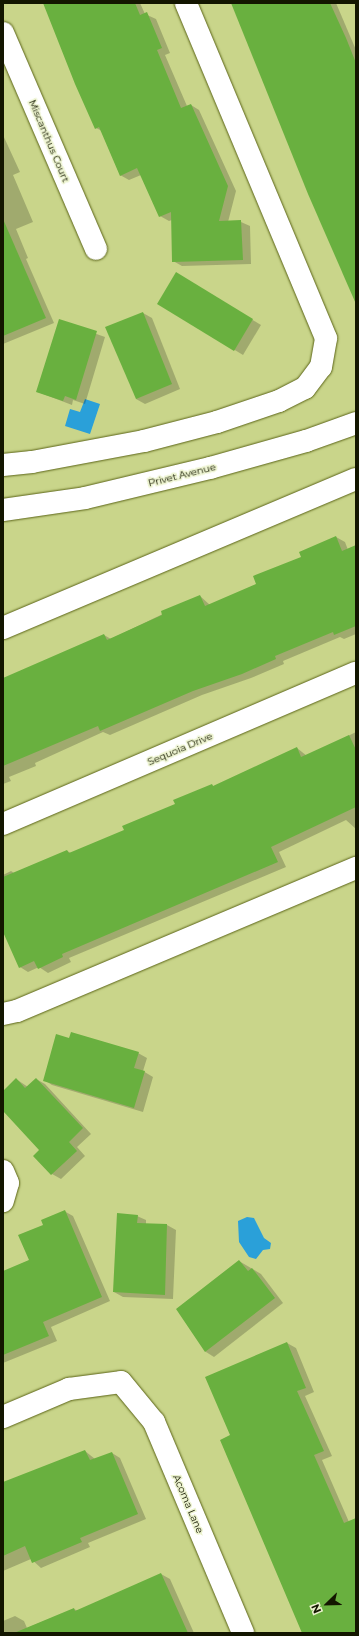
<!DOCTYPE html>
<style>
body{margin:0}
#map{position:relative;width:359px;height:1636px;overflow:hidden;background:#c9d58a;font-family:Montserrat,sans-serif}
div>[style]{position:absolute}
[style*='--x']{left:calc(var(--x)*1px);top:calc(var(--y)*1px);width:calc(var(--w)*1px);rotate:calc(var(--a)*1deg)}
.water>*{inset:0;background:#2aa0d9}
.shadow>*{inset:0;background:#0003}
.building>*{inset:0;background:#69b03f}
.roads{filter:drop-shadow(0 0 1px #5b6417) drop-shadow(0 0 1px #5b6417)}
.minor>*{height:22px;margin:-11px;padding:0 11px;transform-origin:11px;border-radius:11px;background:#fff}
span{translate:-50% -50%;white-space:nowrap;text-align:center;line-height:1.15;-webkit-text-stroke:3px #ebf2cd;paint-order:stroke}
.street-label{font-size:10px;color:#131600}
.frame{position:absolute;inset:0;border:4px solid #131600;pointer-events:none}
.north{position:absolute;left:307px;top:1584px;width:40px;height:40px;-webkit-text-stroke:3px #ebf2cd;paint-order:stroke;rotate:247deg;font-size:11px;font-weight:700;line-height:16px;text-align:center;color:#131600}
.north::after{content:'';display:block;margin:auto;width:14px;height:18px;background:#131600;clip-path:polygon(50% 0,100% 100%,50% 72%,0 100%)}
</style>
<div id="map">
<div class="water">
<i style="clip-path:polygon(85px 399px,100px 404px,90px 434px,65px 426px,70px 409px,80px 412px)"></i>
<i style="clip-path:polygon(247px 1217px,254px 1218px,264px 1238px,271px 1243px,270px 1249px,263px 1250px,256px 1259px,249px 1257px,239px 1242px,238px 1221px)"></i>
</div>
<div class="shadow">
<i style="clip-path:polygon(53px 3px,140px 3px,145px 14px,156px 19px,170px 53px,165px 55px,187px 106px,191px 105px,199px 110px,236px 191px,228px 222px,241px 222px,250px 226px,251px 264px,182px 266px,173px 261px,172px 220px,169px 221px,160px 216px,141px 175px,129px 180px,120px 175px,102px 131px,96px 128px)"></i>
<i style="clip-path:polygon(234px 3px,336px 3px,356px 50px,356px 296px)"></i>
<i style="clip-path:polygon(3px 135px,20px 172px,13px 175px,33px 222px,16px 229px,28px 258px,26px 259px,54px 323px,3px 344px)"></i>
<i style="clip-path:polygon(176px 274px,261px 325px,243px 355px,159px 304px)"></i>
<i style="clip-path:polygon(143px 313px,152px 318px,180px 389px,145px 404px,136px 399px)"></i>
<i style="clip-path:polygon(60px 321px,105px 337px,85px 404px,73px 400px,72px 405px,38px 392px)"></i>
<i style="clip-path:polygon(336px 537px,345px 542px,348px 550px,356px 546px,356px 634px,344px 639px,340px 637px,283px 661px,284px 664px,251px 678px,202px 695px,110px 735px,103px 732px,35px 763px,36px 766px,9px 777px,11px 781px,3px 784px,3px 679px,104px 635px,111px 639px,200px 596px,210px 605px,258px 584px)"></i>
<i style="clip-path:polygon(356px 732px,356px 829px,346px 820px,279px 852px,286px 867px,69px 958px,71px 962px,48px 973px,39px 967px,28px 972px,20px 967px,3px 930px,3px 875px,11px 871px,14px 873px,67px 851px,71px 853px,126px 831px,212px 785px,214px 787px,297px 748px,307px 756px)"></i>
<i style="clip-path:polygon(138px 1053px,147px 1058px,143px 1071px,153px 1077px,143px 1112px,52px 1085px,44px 1080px)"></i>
<i style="clip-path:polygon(16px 1079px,28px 1087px,36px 1079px,45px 1084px,91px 1134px,77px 1147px,85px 1156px,61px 1179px,52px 1174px,35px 1156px,41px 1150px,3px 1110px,3px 1092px)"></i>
<i style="clip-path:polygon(64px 1211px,73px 1216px,110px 1301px,51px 1327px,57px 1341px,3px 1363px,3px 1272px,30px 1260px,44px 1225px)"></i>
<i style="clip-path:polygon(137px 1216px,146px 1220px,146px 1224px,167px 1225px,176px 1230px,173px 1299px,123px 1297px,114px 1292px)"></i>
<i style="clip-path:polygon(239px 1261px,261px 1274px,283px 1303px,214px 1357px,206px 1352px,177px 1309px)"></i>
<i style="clip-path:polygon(287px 1343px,296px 1348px,314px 1392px,305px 1396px,332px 1456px,322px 1460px,349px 1522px,356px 1523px,356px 1633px,303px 1633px,232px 1436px)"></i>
<i style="clip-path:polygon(85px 1451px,95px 1459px,112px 1453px,120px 1458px,146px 1519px,88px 1543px,90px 1547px,41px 1568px,31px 1559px,3px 1571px,3px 1487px)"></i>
<i style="clip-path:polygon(161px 1574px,170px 1579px,194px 1633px,3px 1633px,3px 1621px,15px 1616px,24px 1621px,27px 1628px,74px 1609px,78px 1611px)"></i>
</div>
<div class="building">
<i style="clip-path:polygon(43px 3px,135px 3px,140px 15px,147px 12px,162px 48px,157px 50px,181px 108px,191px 104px,228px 186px,219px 221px,241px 220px,243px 260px,172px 262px,171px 212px,159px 217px,137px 168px,120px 176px,99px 127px,95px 129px,75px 84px)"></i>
<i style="clip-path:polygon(231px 3px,330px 3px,346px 38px,356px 63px,356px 304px,308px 194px)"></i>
<i style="clip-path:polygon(3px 219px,46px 318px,3px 336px)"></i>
<i style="clip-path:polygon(176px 272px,253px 319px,234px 351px,157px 304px)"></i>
<i style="clip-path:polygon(143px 312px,172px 384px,136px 399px,105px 327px)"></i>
<i style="clip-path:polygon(59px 319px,97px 331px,76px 400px,65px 396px,63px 401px,36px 392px)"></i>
<i style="clip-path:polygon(336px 536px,342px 551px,356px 545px,356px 626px,334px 635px,333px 632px,275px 656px,276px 659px,242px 674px,193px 691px,100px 731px,98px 726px,3px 766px,3px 678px,104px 634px,107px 640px,162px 615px,161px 611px,200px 595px,205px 606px,256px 584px,253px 576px,301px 557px,299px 552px)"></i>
<i style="clip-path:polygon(349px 735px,356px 750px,356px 807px,271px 847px,278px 862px,62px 954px,63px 957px,38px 969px,34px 961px,19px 968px,3px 932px,3px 877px,67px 850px,69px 853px,124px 830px,122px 826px,175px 804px,173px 800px,212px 784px,213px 786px,297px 747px,301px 757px)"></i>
<i style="clip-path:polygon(71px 1032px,139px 1052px,134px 1068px,145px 1071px,134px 1108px,43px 1081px,56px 1034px,69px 1038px)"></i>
<i style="clip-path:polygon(16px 1078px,25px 1088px,36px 1078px,83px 1128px,69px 1142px,77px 1151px,51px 1175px,33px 1156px,39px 1150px,3px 1111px,3px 1091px)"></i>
<i style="clip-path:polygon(65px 1210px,102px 1297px,43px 1322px,49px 1336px,3px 1355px,3px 1271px,29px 1260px,18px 1235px,43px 1225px,41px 1220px)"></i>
<i style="clip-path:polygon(117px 1213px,138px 1215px,137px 1223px,167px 1224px,165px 1295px,113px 1292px)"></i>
<i style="clip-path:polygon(239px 1260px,248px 1271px,252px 1268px,275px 1298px,205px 1352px,176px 1309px)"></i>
<i style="clip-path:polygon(287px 1342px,306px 1388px,297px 1391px,324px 1451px,314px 1455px,344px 1523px,356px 1518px,356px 1633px,302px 1633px,220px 1440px,230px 1435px,205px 1377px)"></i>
<i style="clip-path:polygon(85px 1450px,90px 1460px,112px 1452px,138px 1514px,80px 1538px,82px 1542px,32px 1563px,25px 1546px,3px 1556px,3px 1482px)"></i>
<i style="clip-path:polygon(161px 1573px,188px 1633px,14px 1633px,74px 1608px,75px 1611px)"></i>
</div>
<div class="roads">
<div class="minor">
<i style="--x:3;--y:33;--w:235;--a:66.7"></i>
<i style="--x:3;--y:465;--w:29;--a:-6"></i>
<i style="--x:32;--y:462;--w:114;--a:-10.6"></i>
<i style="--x:144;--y:441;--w:75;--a:-14.6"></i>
<i style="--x:217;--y:422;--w:65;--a:-18.7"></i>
<i style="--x:279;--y:401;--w:29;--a:-27"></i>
<i style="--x:305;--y:388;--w:26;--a:-53"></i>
<i style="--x:321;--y:367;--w:29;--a:-80"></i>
<i style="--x:326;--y:338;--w:363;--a:-112.7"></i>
<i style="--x:3;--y:510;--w:83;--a:-8.3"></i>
<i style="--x:85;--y:498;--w:129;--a:-13.5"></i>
<i style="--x:210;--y:468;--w:100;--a:-15.7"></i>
<i style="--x:306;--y:441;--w:53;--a:-19.8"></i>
<i style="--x:3;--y:628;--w:383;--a:-22.9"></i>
<i style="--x:3;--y:824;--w:384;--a:-23.2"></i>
<i style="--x:3;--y:1014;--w:14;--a:-12"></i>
<i style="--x:17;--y:1011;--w:368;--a:-22.9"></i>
<i style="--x:3;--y:1171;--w:13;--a:67"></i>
<i style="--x:8;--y:1183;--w:19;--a:106"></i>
<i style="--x:3;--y:1417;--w:72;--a:-23"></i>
<i style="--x:69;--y:1389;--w:52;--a:-7.7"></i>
<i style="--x:121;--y:1382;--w:52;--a:50.5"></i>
<i style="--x:154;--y:1422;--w:229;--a:67.1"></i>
</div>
</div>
<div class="street-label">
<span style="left:49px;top:141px;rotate:67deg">Miscanthus Court</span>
<span style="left:182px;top:475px;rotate:-14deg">Privet Avenue</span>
<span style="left:180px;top:749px;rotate:-23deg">Sequoia Drive</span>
<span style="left:188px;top:1504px;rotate:67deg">Acoma Lane</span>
</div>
<div class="frame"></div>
<div class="north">N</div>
</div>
